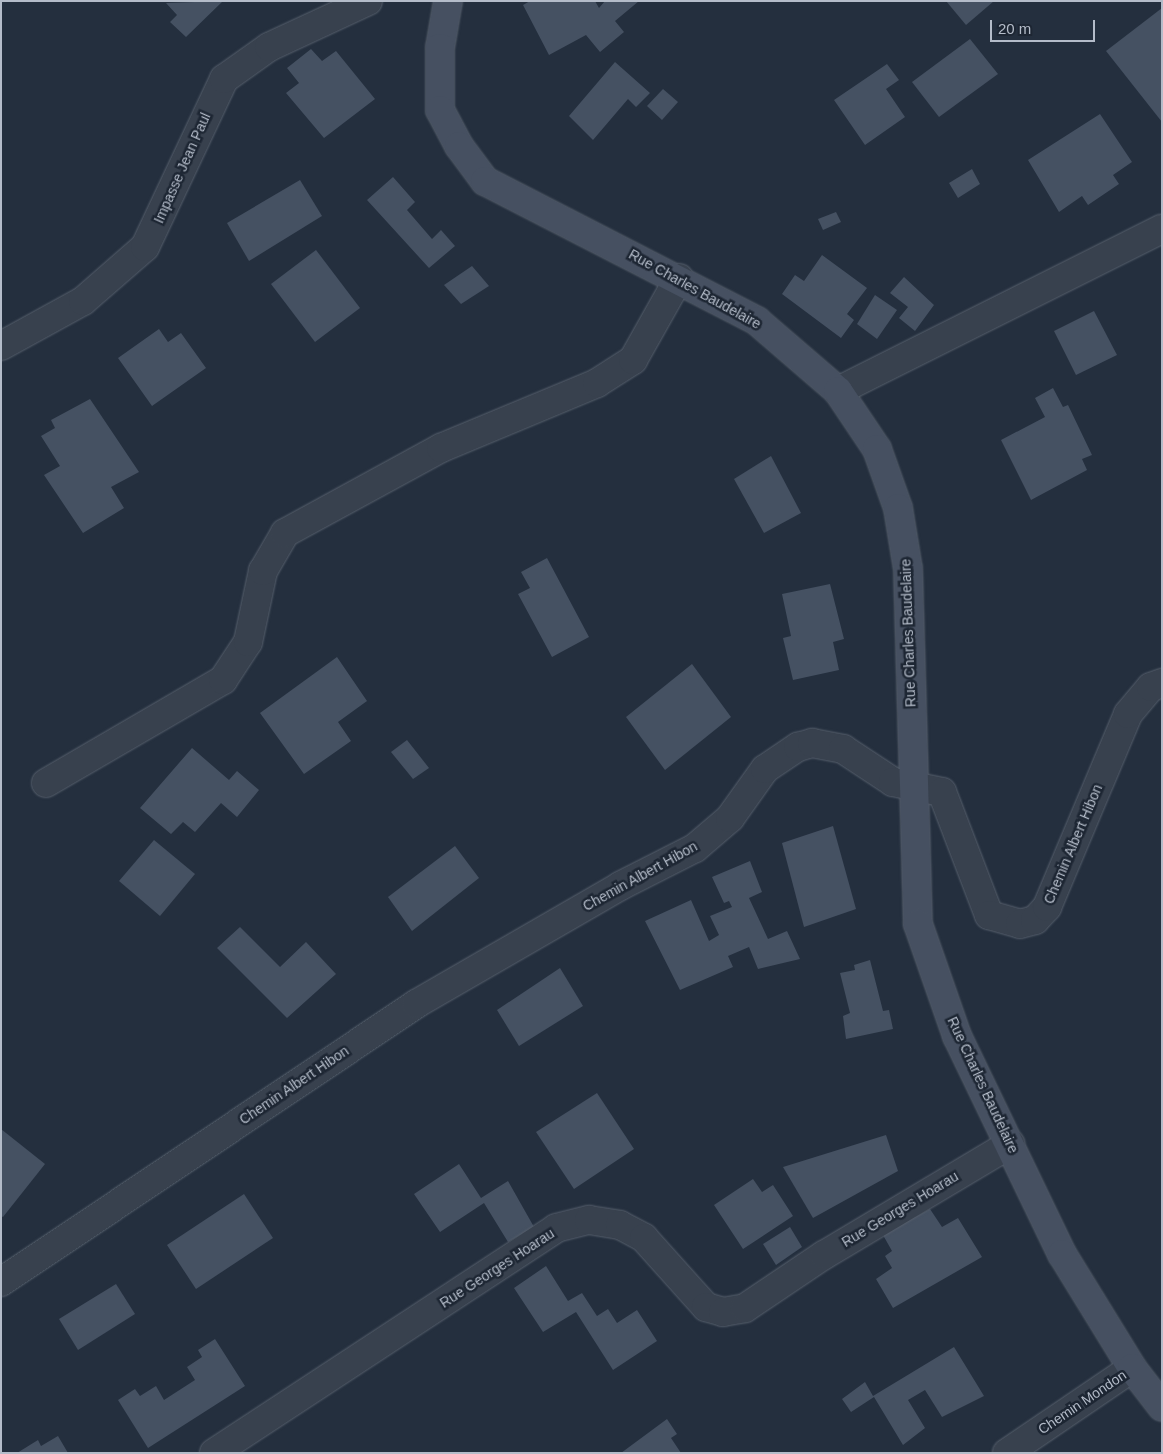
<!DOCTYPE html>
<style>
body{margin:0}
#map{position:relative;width:1163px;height:1454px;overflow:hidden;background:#242f3e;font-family:Helvetica,sans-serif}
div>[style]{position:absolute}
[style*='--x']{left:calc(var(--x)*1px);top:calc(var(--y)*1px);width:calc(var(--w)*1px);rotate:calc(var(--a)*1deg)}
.building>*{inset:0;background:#455162}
.roads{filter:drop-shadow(0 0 1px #565f6c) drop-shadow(0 0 1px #565f6c)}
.minor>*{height:28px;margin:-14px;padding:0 14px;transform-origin:14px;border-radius:14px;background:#38414e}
.secondary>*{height:28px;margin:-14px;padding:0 14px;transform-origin:14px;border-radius:14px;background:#465061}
span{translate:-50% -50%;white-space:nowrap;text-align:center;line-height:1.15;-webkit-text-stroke:5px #1d2633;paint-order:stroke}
.street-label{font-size:14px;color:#b4bcc9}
.frame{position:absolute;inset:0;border:2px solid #b4bcc9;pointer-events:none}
.scale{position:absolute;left:990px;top:20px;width:105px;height:22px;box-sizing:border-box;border:2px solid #b4bcc9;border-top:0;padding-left:6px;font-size:15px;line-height:18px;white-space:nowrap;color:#b4bcc9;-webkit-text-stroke:4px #1d2633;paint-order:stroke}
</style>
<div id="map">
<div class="building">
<i style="clip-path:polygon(223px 1px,186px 37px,170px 22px,177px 15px,166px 3px)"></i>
<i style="clip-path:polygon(530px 1px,595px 1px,599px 8px,605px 1px,639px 1px,615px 21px,624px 32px,600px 52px,586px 35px,549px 55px,523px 5px)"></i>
<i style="clip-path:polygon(946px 1px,994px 1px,966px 25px)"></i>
<i style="clip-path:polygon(1162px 8px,1162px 122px,1106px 51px)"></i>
<i style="clip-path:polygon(970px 39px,998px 74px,939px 117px,912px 82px)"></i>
<i style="clip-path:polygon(311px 49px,322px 61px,336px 51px,375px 99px,324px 138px,286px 93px,299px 83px,287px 68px)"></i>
<i style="clip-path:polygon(615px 62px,650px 93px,636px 107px,628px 99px,593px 140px,569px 116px)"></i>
<i style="clip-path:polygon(887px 64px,899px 80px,886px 89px,905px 117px,865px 145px,834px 100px)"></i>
<i style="clip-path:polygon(663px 89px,678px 102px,662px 120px,647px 106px)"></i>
<i style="clip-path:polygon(1100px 114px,1132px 162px,1113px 175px,1119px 184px,1088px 205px,1082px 196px,1059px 212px,1028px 160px)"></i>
<i style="clip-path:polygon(972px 169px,980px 184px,958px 198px,949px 183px)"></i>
<i style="clip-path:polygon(393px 177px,415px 202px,407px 210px,432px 239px,441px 230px,455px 246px,429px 268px,367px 200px)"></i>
<i style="clip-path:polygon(300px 180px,322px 216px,249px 261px,227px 223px)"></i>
<i style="clip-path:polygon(836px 212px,841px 222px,823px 230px,818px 219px)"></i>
<i style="clip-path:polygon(316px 250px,360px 308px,315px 342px,271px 284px)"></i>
<i style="clip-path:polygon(822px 255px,867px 288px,847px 314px,854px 320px,841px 338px,782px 294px,795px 275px,804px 281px)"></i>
<i style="clip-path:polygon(472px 266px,489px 286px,461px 304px,444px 285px)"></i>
<i style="clip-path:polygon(904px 277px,934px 305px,915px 331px,899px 318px,908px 307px,890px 293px)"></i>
<i style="clip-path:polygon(875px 295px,897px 310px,877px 339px,857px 324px)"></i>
<i style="clip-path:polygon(1094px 311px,1117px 355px,1076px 375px,1054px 331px)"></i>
<i style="clip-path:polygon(159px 329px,168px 342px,181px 333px,206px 368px,152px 406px,118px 358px)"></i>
<i style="clip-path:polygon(1053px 388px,1063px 407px,1068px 405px,1092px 455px,1082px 459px,1087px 470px,1031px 500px,1001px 440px,1045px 417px,1035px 398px)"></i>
<i style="clip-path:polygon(90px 399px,139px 472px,111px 487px,124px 508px,83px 533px,44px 475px,60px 466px,41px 436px,55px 428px,51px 420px)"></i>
<i style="clip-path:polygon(771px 456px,801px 513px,764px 533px,734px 479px)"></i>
<i style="clip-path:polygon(547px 558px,589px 637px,552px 657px,518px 594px,530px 588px,521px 572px)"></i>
<i style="clip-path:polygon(830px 584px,844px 639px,833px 642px,839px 670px,793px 680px,783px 638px,791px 636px,782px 594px)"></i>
<i style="clip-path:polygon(337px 657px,367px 701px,338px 722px,351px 741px,304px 774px,260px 713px)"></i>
<i style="clip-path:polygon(692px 664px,731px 717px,665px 770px,626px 717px)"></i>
<i style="clip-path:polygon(407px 740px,429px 768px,413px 779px,391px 752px)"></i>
<i style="clip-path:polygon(192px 748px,229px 780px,237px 771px,259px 790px,237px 817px,221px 803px,195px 832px,183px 822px,171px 834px,140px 808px)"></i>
<i style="clip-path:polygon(833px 826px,856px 909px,804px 927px,782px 843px)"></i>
<i style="clip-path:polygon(154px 840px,195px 874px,160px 916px,119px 881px)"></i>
<i style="clip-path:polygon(455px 846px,479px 878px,412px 931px,388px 897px)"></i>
<i style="clip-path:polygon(750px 861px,762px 892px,749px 898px,768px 939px,787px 931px,800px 959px,758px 969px,749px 947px,728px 956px,733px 967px,680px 990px,645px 921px,691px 900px,709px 941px,719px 935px,710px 916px,732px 907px,729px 901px,724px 903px,712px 877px)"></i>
<i style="clip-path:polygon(240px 927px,280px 967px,306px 942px,336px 974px,287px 1018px,217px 948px)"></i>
<i style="clip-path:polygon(870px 960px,883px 1011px,889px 1010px,893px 1029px,846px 1039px,843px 1016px,850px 1013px,840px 973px,855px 970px,854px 965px)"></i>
<i style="clip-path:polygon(560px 968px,583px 1006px,519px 1046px,497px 1010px)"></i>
<i style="clip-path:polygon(597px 1093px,634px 1149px,574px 1189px,536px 1132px)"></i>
<i style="clip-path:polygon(1px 1129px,45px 1164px,3px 1217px,1px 1216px)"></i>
<i style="clip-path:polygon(886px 1135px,898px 1171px,813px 1218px,783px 1167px)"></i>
<i style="clip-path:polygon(459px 1164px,481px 1198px,508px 1181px,534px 1227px,508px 1242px,484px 1203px,440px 1232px,414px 1194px)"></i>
<i style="clip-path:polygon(753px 1179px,762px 1192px,773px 1185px,793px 1216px,743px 1249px,714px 1205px)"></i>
<i style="clip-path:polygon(244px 1194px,273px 1238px,196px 1289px,167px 1245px)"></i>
<i style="clip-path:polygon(930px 1209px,942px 1227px,958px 1218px,982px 1257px,893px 1308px,876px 1279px,892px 1268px,885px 1256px,892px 1251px,879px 1228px,911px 1210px,915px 1217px)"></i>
<i style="clip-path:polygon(790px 1227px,802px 1247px,776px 1265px,763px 1244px)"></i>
<i style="clip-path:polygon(546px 1266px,568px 1301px,582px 1293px,597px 1316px,608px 1309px,617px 1323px,637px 1310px,657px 1341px,613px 1370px,576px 1312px,543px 1332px,514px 1288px)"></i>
<i style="clip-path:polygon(116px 1284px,135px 1314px,78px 1350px,59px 1319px)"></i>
<i style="clip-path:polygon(215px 1339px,245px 1386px,148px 1448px,118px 1400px,135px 1389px,140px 1396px,156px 1386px,164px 1400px,195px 1380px,187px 1367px,202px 1357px,198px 1350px)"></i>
<i style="clip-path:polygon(954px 1347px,984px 1396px,942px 1417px,925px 1390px,908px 1400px,925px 1428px,903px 1445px,874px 1397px,851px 1412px,842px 1399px,865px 1382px,873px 1396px)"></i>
<i style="clip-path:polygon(667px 1419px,677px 1434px,671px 1438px,681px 1453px,621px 1453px)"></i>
<i style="clip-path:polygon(58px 1436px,68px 1453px,17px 1453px,38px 1440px,41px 1446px)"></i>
</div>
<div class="roads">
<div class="minor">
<i style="--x:1;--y:346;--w:94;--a:-28.8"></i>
<i style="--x:83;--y:301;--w:82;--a:-41.1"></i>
<i style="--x:145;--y:247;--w:186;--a:-64.8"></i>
<i style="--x:224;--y:79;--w:55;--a:-35.4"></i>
<i style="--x:269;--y:47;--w:109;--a:-24.9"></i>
<i style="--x:838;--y:391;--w:362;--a:-26.6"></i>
<i style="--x:46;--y:783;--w:205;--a:-30.2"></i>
<i style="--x:223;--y:680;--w:45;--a:-56.7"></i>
<i style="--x:248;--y:642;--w:73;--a:-78.1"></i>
<i style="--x:263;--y:571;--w:44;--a:-59.9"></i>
<i style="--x:285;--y:533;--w:178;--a:-28.6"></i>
<i style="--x:441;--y:448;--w:169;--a:-22.6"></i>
<i style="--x:597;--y:383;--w:43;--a:-32.6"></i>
<i style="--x:633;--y:360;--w:94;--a:-60.7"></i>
<i style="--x:1;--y:1282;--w:500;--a:-33.8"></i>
<i style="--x:416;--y:1004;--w:236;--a:-30"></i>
<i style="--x:620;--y:886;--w:84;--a:-26.9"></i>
<i style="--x:695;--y:848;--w:46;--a:-40.6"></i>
<i style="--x:730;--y:818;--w:60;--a:-54.5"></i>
<i style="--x:765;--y:769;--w:40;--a:-34"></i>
<i style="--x:798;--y:747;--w:15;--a:-16"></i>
<i style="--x:812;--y:743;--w:32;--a:11"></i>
<i style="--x:843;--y:749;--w:60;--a:33.4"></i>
<i style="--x:893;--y:782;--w:50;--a:11.5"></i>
<i style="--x:942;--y:792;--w:132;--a:69.1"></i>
<i style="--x:989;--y:915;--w:32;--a:16"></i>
<i style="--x:1020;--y:924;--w:16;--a:-15"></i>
<i style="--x:1035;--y:920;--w:18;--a:-47"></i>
<i style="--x:1047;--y:907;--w:209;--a:-67.2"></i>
<i style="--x:1128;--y:714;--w:35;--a:-50"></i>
<i style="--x:1151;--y:687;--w:12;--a:-20"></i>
<i style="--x:214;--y:1453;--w:409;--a:-33.3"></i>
<i style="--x:556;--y:1228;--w:34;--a:-14"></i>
<i style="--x:589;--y:1220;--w:31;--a:9"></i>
<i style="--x:620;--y:1225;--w:27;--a:28"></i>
<i style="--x:644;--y:1238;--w:93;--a:48.1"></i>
<i style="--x:706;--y:1307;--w:18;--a:16"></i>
<i style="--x:723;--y:1312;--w:22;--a:-10"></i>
<i style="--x:745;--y:1308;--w:95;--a:-33.9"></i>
<i style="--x:824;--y:1255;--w:217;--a:-30.8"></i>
<i style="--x:1007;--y:1453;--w:151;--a:-34.2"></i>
</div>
<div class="secondary">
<i style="--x:448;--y:1;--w:48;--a:99.7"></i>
<i style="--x:440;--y:48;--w:62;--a:90"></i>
<i style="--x:440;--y:110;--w:41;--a:62.2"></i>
<i style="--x:459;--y:146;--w:44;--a:53.4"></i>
<i style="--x:485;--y:181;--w:306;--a:27.2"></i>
<i style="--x:757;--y:321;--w:107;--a:40.8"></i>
<i style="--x:838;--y:391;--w:70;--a:56.1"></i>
<i style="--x:877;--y:449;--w:63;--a:70.4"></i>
<i style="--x:898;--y:508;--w:62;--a:80.7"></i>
<i style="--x:908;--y:569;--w:355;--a:88.4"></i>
<i style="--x:918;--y:924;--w:119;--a:70.8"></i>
<i style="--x:957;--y:1036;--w:242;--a:64.3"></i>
<i style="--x:1062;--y:1254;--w:134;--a:58.4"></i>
<i style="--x:1132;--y:1368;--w:49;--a:52.4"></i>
</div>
</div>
<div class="street-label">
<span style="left:182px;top:168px;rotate:-66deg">Impasse Jean Paul</span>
<span style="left:695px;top:289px;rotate:29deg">Rue Charles Baudelaire</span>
<span style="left:908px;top:633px;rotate:-92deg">Rue Charles Baudelaire</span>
<span style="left:1073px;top:844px;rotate:-67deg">Chemin Albert Hibon</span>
<span style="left:640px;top:876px;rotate:-29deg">Chemin Albert Hibon</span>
<span style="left:294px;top:1085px;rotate:-34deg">Chemin Albert Hibon</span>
<span style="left:983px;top:1085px;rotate:65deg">Rue Charles Baudelaire</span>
<span style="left:900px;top:1209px;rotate:-31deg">Rue Georges Hoarau</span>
<span style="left:497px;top:1268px;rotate:-33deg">Rue Georges Hoarau</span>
<span style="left:1082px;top:1402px;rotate:-34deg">Chemin Mondon</span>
</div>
<div class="frame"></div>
<div class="scale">20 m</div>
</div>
